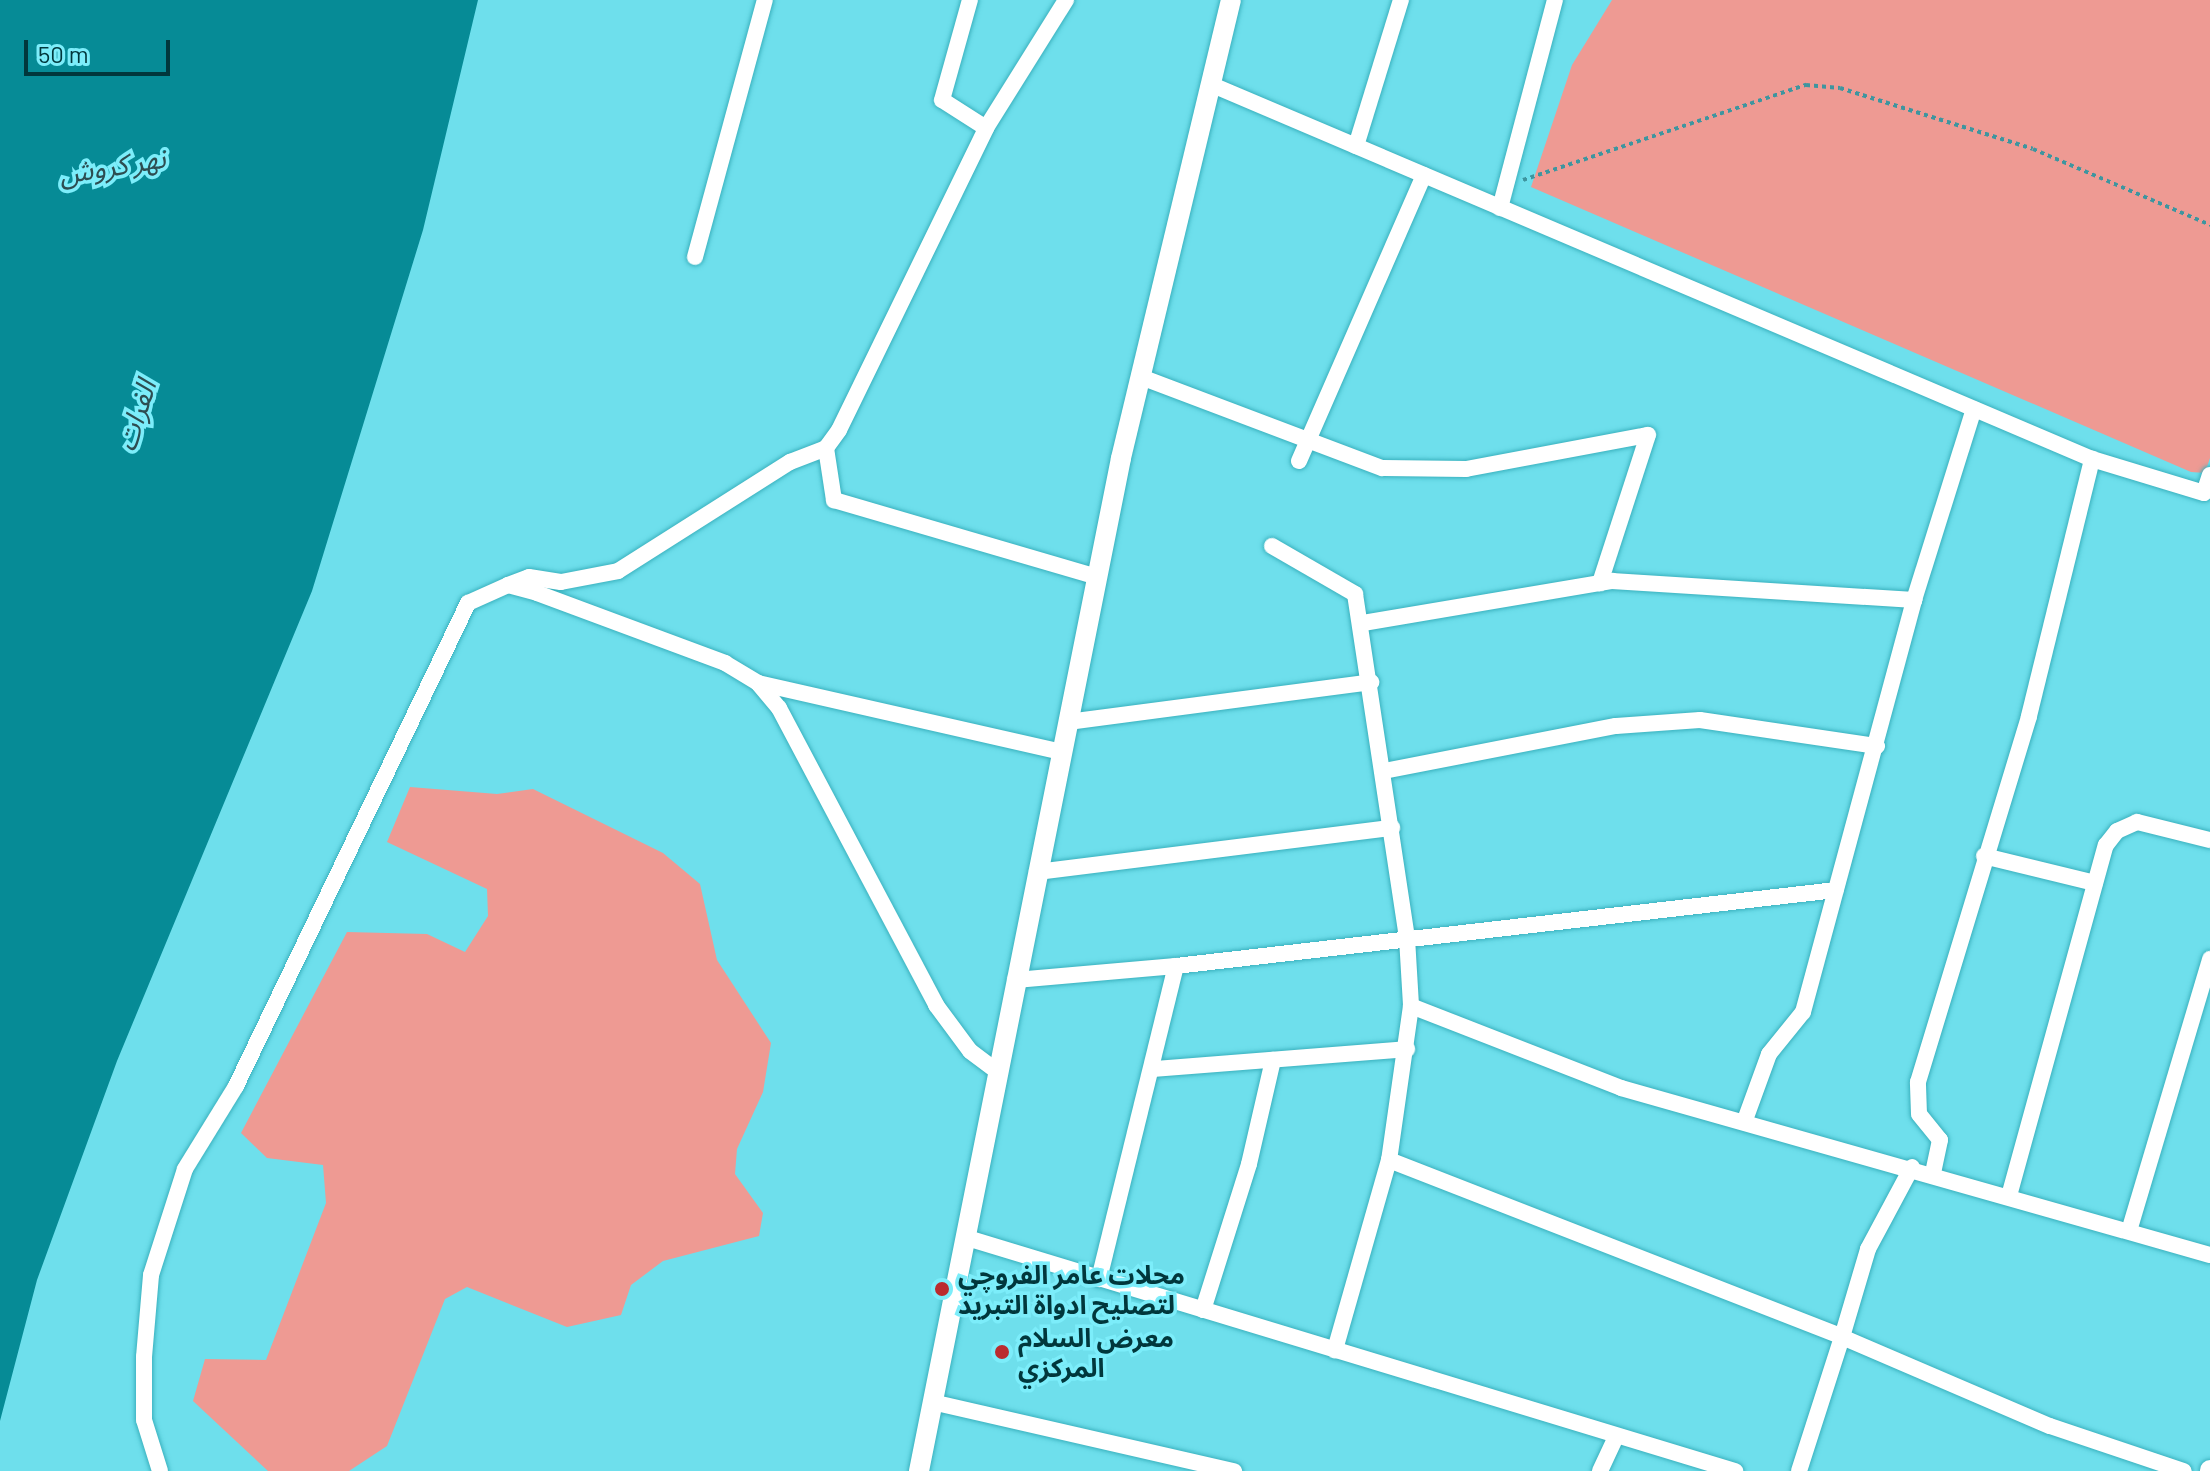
<!DOCTYPE html>
<meta charset="utf-8">
<style>
body{margin:0}
#map{position:relative;width:2210px;height:1471px;overflow:hidden;background:#6edfec;font-family:Barlow,"Noto Sans Arabic",sans-serif}
div>[style]{position:absolute}
[style*='--x']{left:calc(var(--x)*1px);top:calc(var(--y)*1px);width:calc(var(--w)*1px);rotate:calc(var(--a)*1deg)}
.green>*{inset:0;background:#ee9a93}
.water>*{inset:0;background:#068b96}
.path>*{height:4px;margin-top:-2px;transform-origin:0;background:repeating-linear-gradient(90deg,#3e959f 0 4px,transparent 0 8px)}
.roads{filter:drop-shadow(0 0 2px #3ab1be) drop-shadow(0 0 2px #3ab1be)}
.minor>*{height:16px;margin:-8px;padding:0 8px;transform-origin:8px;border-radius:8px;background:#fff}
.tertiary>*{height:20px;margin:-10px;padding:0 10px;transform-origin:10px;border-radius:10px;background:#fff}
.dots>*{width:22px;height:22px;translate:-50% -50%;box-sizing:border-box;border:4px solid #7cedfa;border-radius:50%}
span{translate:-50% -50%;white-space:nowrap;text-align:center;line-height:1.15;-webkit-text-stroke:7px #7cedfa;paint-order:stroke}
.poi-label{font-size:26px;color:#01373c;font-weight:700}
.left{translate:0 -50%;text-align:left}
.water-label{font-size:28px;color:#2d4d51;font-style:italic}
.scale{position:absolute;left:24px;top:40px;width:146px;height:36px;box-sizing:border-box;border:4px solid #01373c;border-top:0;padding-left:10px;font-size:24px;line-height:28px;white-space:nowrap;color:#01373c;-webkit-text-stroke:6px #7cedfa;paint-order:stroke}
</style>
<div id="map">
<div class="green">
<i style="clip-path:polygon(1612px 0,2210px 0,2210px 458px,2205px 473px,2191px 472px,1531px 187px,1572px 65px)"></i>
<i style="clip-path:polygon(410px 787px,497px 794px,533px 789px,663px 853px,700px 884px,717px 960px,771px 1043px,763px 1092px,737px 1149px,735px 1174px,763px 1213px,759px 1236px,663px 1261px,631px 1285px,621px 1315px,567px 1327px,467px 1287px,445px 1299px,387px 1446px,349px 1471px,268px 1471px,193px 1401px,205px 1359px,266px 1360px,326px 1203px,323px 1165px,267px 1158px,241px 1133px,347px 932px,427px 934px,465px 952px,488px 916px,487px 889px,387px 842px)"></i>
</div>
<div class="water">
<i style="clip-path:polygon(0 0,478px 0,423px 230px,312px 591px,117px 1061px,37px 1280px,0 1421px)"></i>
</div>
<div class="path">
<i style="--x:1523;--y:180;--w:299;--a:-18.6"></i>
<i style="--x:1806;--y:85;--w:34;--a:5"></i>
<i style="--x:1840;--y:88;--w:202;--a:17.5"></i>
<i style="--x:2033;--y:149;--w:193;--a:23.2"></i>
</div>
<div class="roads">
<div class="minor">
<i style="--x:1210;--y:84;--w:958;--a:23.03"></i>
<i style="--x:2092;--y:459;--w:117;--a:16.9"></i>
<i style="--x:2204;--y:493;--w:19;--a:-72"></i>
<i style="--x:986;--y:128;--w:151;--a:-58"></i>
<i style="--x:1356;--y:146;--w:153;--a:-72.9"></i>
<i style="--x:1500;--y:208;--w:215;--a:-75.2"></i>
<i style="--x:695;--y:257;--w:266;--a:-74.8"></i>
<i style="--x:1141;--y:377;--w:258;--a:20.7"></i>
<i style="--x:1382;--y:468;--w:84;--a:0.7"></i>
<i style="--x:1466;--y:469;--w:185;--a:-10.6"></i>
<i style="--x:1648;--y:435;--w:156;--a:108"></i>
<i style="--x:826;--y:448;--w:53;--a:81.3"></i>
<i style="--x:834;--y:500;--w:274;--a:16.3"></i>
<i style="--x:1299;--y:461;--w:312;--a:-66.4"></i>
<i style="--x:1272;--y:546;--w:96;--a:30"></i>
<i style="--x:1355;--y:594;--w:348;--a:81.4"></i>
<i style="--x:1407;--y:938;--w:68;--a:86.6"></i>
<i style="--x:1411;--y:1006;--w:156;--a:98.1"></i>
<i style="--x:1389;--y:1160;--w:198;--a:105.9"></i>
<i style="--x:508;--y:585;--w:22;--a:-21"></i>
<i style="--x:529;--y:577;--w:32;--a:9"></i>
<i style="--x:561;--y:582;--w:58;--a:-10.9"></i>
<i style="--x:618;--y:571;--w:204;--a:-32.4"></i>
<i style="--x:790;--y:462;--w:39;--a:-21"></i>
<i style="--x:826;--y:448;--w:22;--a:-54"></i>
<i style="--x:839;--y:430;--w:336;--a:-64"></i>
<i style="--x:986;--y:128;--w:52;--a:-147.5"></i>
<i style="--x:942;--y:100;--w:104;--a:-74.4"></i>
<i style="--x:1363;--y:623;--w:253;--a:-9.6"></i>
<i style="--x:1612;--y:581;--w:303;--a:3.6"></i>
<i style="--x:758;--y:683;--w:312;--a:12.8"></i>
<i style="--x:1068;--y:722;--w:306;--a:-7.5"></i>
<i style="--x:1384;--y:771;--w:236;--a:-11"></i>
<i style="--x:1616;--y:726;--w:84;--a:-4.1"></i>
<i style="--x:1700;--y:720;--w:179;--a:8.4"></i>
<i style="--x:1984;--y:856;--w:114;--a:13.7"></i>
<i style="--x:1037;--y:872;--w:358;--a:-7.1"></i>
<i style="--x:1015;--y:980;--w:162;--a:-5"></i>
<i style="--x:1176;--y:966;--w:664;--a:-6.57"></i>
<i style="--x:1411;--y:1006;--w:225;--a:21.3"></i>
<i style="--x:1621;--y:1088;--w:612;--a:15.83"></i>
<i style="--x:1154;--y:1069;--w:254;--a:-4.5"></i>
<i style="--x:1745;--y:1120;--w:70;--a:-70"></i>
<i style="--x:1769;--y:1054;--w:54;--a:-51"></i>
<i style="--x:1803;--y:1012;--w:427;--a:-74.9"></i>
<i style="--x:1914;--y:600;--w:200;--a:-72.6"></i>
<i style="--x:1389;--y:1160;--w:486;--a:21.3"></i>
<i style="--x:1842;--y:1337;--w:92;--a:-73.5"></i>
<i style="--x:1868;--y:1249;--w:93;--a:-61.8"></i>
<i style="--x:1933;--y:1173;--w:34;--a:-78"></i>
<i style="--x:1940;--y:1140;--w:33;--a:-129"></i>
<i style="--x:1919;--y:1114;--w:32;--a:-92"></i>
<i style="--x:1918;--y:1082;--w:382;--a:-73.1"></i>
<i style="--x:2029;--y:716;--w:265;--a:-76.2"></i>
<i style="--x:2009;--y:1196;--w:364;--a:-74.6"></i>
<i style="--x:2106;--y:845;--w:18;--a:-52"></i>
<i style="--x:2117;--y:831;--w:22;--a:-24"></i>
<i style="--x:2137;--y:822;--w:75;--a:13.9"></i>
<i style="--x:2129;--y:1231;--w:284;--a:-73.4"></i>
<i style="--x:964;--y:1237;--w:806;--a:16.88"></i>
<i style="--x:1099;--y:1279;--w:322;--a:-76.2"></i>
<i style="--x:1203;--y:1310;--w:153;--a:-72.5"></i>
<i style="--x:1249;--y:1164;--w:107;--a:-77"></i>
<i style="--x:932;--y:1402;--w:310;--a:12.9"></i>
<i style="--x:160;--y:1471;--w:53;--a:-107.4"></i>
<i style="--x:144;--y:1420;--w:63;--a:-90"></i>
<i style="--x:144;--y:1357;--w:82;--a:-85.1"></i>
<i style="--x:151;--y:1275;--w:111;--a:-72.2"></i>
<i style="--x:185;--y:1169;--w:97;--a:-58.4"></i>
<i style="--x:236;--y:1086;--w:536;--a:-64.34"></i>
<i style="--x:468;--y:603;--w:44;--a:-24.2"></i>
<i style="--x:508;--y:585;--w:30;--a:15"></i>
<i style="--x:537;--y:593;--w:201;--a:20.4"></i>
<i style="--x:725;--y:663;--w:39;--a:31"></i>
<i style="--x:758;--y:683;--w:33;--a:50"></i>
<i style="--x:779;--y:708;--w:336;--a:62.1"></i>
<i style="--x:936;--y:1005;--w:57;--a:53.5"></i>
<i style="--x:970;--y:1051;--w:34;--a:37"></i>
<i style="--x:1600;--y:1471;--w:38;--a:-65"></i>
<i style="--x:1799;--y:1471;--w:141;--a:-72.2"></i>
<i style="--x:1842;--y:1337;--w:226;--a:23.2"></i>
<i style="--x:2050;--y:1426;--w:141;--a:18.6"></i>
</div>
<div class="tertiary">
<i style="--x:919;--y:1471;--w:1033;--a:-78.72"></i>
<i style="--x:1121;--y:458;--w:471;--a:-76.5"></i>
<i style="--x:2210;--y:1471;--w:1;--a:-90"></i>
</div>
</div>
<div class="dots">
<i style="left:942px;top:1289px;background:#bb2b2e"></i>
<i style="left:1002px;top:1352px;background:#bb2b2e"></i>
</div>
<div class="poi-label">
<span class="left" style="left:958px;top:1289px">محلات عامر الفروچي<br>لتصليح ادواة التبريد</span>
<span class="left" style="left:1018px;top:1352px">معرض السلام<br>المركزي</span>
</div>
<div class="water-label">
<span style="left:112px;top:165px;rotate:-9deg">نهر كروش</span>
<span style="left:135px;top:415px;rotate:-72deg">الفرات</span>
</div>
<div class="scale">50 m</div>
</div>
